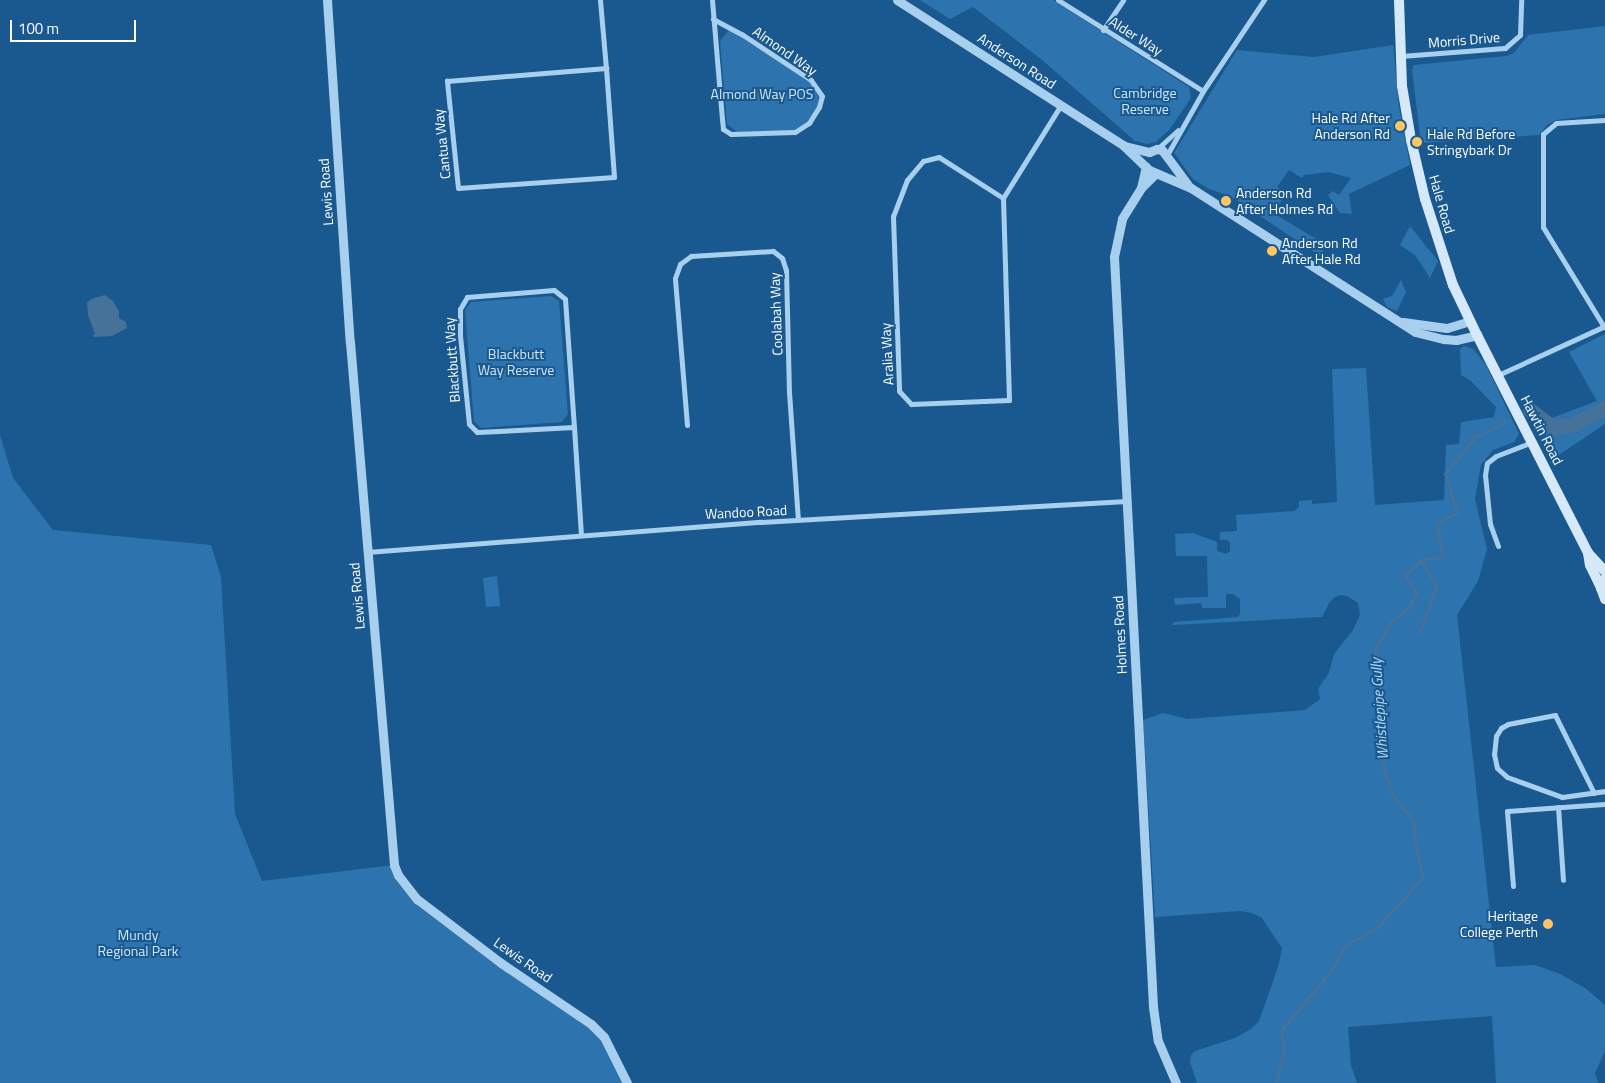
<!DOCTYPE html>
<style>
body{margin:0}
#map{position:relative;width:1605px;height:1083px;overflow:hidden;background:#1a5990;font-family:"Titillium Web",sans-serif}
div>[style]{position:absolute}
[style*='--x']{left:calc(var(--x)*1px);top:calc(var(--y)*1px);width:calc(var(--w)*1px);rotate:calc(var(--a)*1deg)}
.green>*{inset:0;background:#2d73ae}
.water>*{inset:0;background:#467299}
.stream>*{height:2.5px;margin:-1.25px;padding:0 1.25px;transform-origin:1.25px;border-radius:1.25px;background:#467299}
.river>*{height:15px;margin:-7.5px;padding:0 7.5px;transform-origin:7.5px;border-radius:7.5px;background:#467299}
.minor>*{height:5px;margin:-2.5px;padding:0 2.5px;transform-origin:2.5px;border-radius:2.5px;background:#a9cfee}
.tertiary>*{height:9px;margin:-4.5px;padding:0 4.5px;transform-origin:4.5px;border-radius:4.5px;background:#a9cfee}
.secondary>*{height:10px;margin:-5px;padding:0 5px;transform-origin:5px;border-radius:5px;background:#d6e9fa}
.dots>*{width:14px;height:14px;translate:-50% -50%;box-sizing:border-box;border:2px solid #1a5990;border-radius:50%}
span{translate:-50% -50%;white-space:nowrap;text-align:center;line-height:1.15;-webkit-text-stroke:4px #1a5990;paint-order:stroke}
.street-label{font-size:14px;color:#fff}
.park-label{font-size:14px;color:#cfe7fa}
.poi-label{font-size:14px;color:#fff}
.right{translate:-100% -50%;text-align:right}
.left{translate:0 -50%;text-align:left}
.water-label{font-size:15px;color:#b5d9f5;font-style:italic}
.scale{position:absolute;left:10px;top:20px;width:126px;height:22px;box-sizing:border-box;border:2px solid #fff;border-top:0;padding-left:6px;font-size:15px;line-height:18px;white-space:nowrap;color:#fff;-webkit-text-stroke:4px #1a5990;paint-order:stroke}
</style>
<div id="map">
<div class="green">
<i style="clip-path:polygon(920px 0,1053px 0,1189px 87px,1191px 98px,1170px 129px,1156px 142px,1147px 144px,1135px 141px,1041px 59px,973px 7px,950px 19px)"></i>
<i style="clip-path:polygon(1605px 26px,1605px 114px,1556px 120px,1547px 125px,1539px 135px,1421px 143px,1412px 70px,1414px 65px,1506px 56px,1514px 53px,1528px 35px)"></i>
<i style="clip-path:polygon(734px 30px,811px 80px,822px 96px,809px 123px,795px 132px,737px 132px,727px 124px,720px 41px,728px 31px)"></i>
<i style="clip-path:polygon(1393px 45px,1399px 107px,1410px 165px,1349px 194px,1352px 214px,1340px 213px,1328px 195px,1333px 191px,1339px 195px,1351px 178px,1328px 172px,1304px 175px,1302px 178px,1289px 170px,1277px 187px,1287px 193px,1273px 213px,1326px 245px,1320px 256px,1230px 196px,1209px 189px,1193px 179px,1174px 153px,1237px 50px,1314px 57px)"></i>
<i style="clip-path:polygon(1410px 226px,1438px 261px,1430px 278px,1415px 255px,1400px 245px)"></i>
<i style="clip-path:polygon(1401px 280px,1406px 292px,1397px 311px,1387px 307px,1383px 299px,1392px 296px)"></i>
<i style="clip-path:polygon(551px 296px,559px 301px,568px 414px,562px 422px,481px 428px,474px 421px,465px 310px,471px 302px)"></i>
<i style="clip-path:polygon(1605px 334px,1605px 424px,1559px 455px,1538px 423px,1597px 401px,1569px 352px)"></i>
<i style="clip-path:polygon(1464px 346px,1473px 349px,1486px 365px,1519px 434px,1514px 442px,1493px 450px,1481px 465px,1475px 499px,1487px 549px,1478px 581px,1457px 615px,1496px 967px,1535px 965px,1560px 974px,1585px 988px,1605px 1005px,1605px 1051px,1595px 1073px,1598px 1083px,1496px 1083px,1492px 1016px,1348px 1027px,1351px 1065px,1357px 1083px,1197px 1083px,1190px 1062px,1191px 1055px,1195px 1051px,1235px 1038px,1251px 1029px,1259px 1021px,1278px 967px,1282px 948px,1261px 917px,1252px 913px,1240px 911px,1155px 917px,1143px 720px,1163px 713px,1187px 719px,1305px 710px,1320px 699px,1318px 689px,1329px 673px,1334px 654px,1353px 630px,1360px 615px,1358px 603px,1347px 596px,1341px 595px,1335px 597px,1329px 603px,1322px 617px,1173px 625px,1173px 622px,1238px 617px,1240px 614px,1240px 599px,1233px 594px,1226px 594px,1226px 608px,1202px 608px,1201px 603px,1175px 605px,1174px 598px,1208px 597px,1207px 556px,1176px 556px,1175px 534px,1193px 533px,1217px 542px,1217px 551px,1226px 554px,1230px 551px,1230px 543px,1227px 540px,1220px 540px,1220px 532px,1237px 531px,1236px 515px,1294px 511px,1299px 507px,1299px 501px,1312px 500px,1312px 504px,1337px 502px,1332px 369px,1366px 368px,1375px 505px,1444px 500px,1446px 445px,1459px 444px,1461px 422px,1494px 417px,1496px 407px,1471px 381px,1461px 375px,1460px 349px)"></i>
<i style="clip-path:polygon(0 435px,13px 478px,53px 530px,211px 545px,221px 577px,235px 814px,262px 881px,394px 865px,417px 899px,591px 1024px,627px 1083px,0 1083px)"></i>
<i style="clip-path:polygon(497px 576px,500px 606px,486px 607px,483px 578px)"></i>
</div>
<div class="water">
<i style="clip-path:polygon(105px 295px,113px 301px,119px 312px,119px 318px,126px 322px,127px 328px,112px 336px,95px 337px,93px 336px,95px 334px,88px 315px,87px 303px,91px 299px)"></i>
</div>
<div class="stream">
<i style="--x:1420;--y:633;--w:50;--a:-71.2"></i>
<i style="--x:1436;--y:586;--w:30;--a:-120"></i>
<i style="--x:1421;--y:560;--w:21;--a:-8"></i>
<i style="--x:1442;--y:557;--w:34;--a:-98"></i>
<i style="--x:1437;--y:523;--w:22;--a:-27"></i>
<i style="--x:1457;--y:513;--w:41;--a:-107.1"></i>
<i style="--x:1445;--y:474;--w:48;--a:-51"></i>
<i style="--x:1475;--y:437;--w:32;--a:-26"></i>
<i style="--x:1276;--y:1083;--w:36;--a:-77"></i>
<i style="--x:1284;--y:1048;--w:17;--a:-100"></i>
<i style="--x:1281;--y:1031;--w:80;--a:-50.1"></i>
<i style="--x:1332;--y:970;--w:27;--a:-62"></i>
<i style="--x:1345;--y:946;--w:38;--a:-30"></i>
<i style="--x:1378;--y:927;--w:67;--a:-48"></i>
<i style="--x:1423;--y:877;--w:30;--a:-104"></i>
<i style="--x:1416;--y:848;--w:28;--a:-96"></i>
<i style="--x:1413;--y:820;--w:31;--a:-130"></i>
<i style="--x:1393;--y:796;--w:31;--a:-109"></i>
<i style="--x:1383;--y:767;--w:40;--a:-90"></i>
<i style="--x:1383;--y:727;--w:77;--a:-95.9"></i>
<i style="--x:1375;--y:650;--w:32;--a:-60"></i>
<i style="--x:1391;--y:622;--w:21;--a:-39"></i>
<i style="--x:1407;--y:609;--w:18;--a:-56"></i>
<i style="--x:1417;--y:594;--w:22;--a:-122"></i>
<i style="--x:1405;--y:575;--w:22;--a:-43"></i>
</div>
<div class="river">
<i style="--x:1530;--y:410;--w:23;--a:38"></i>
<i style="--x:1548;--y:424;--w:8;--a:23"></i>
<i style="--x:1555;--y:427;--w:17;--a:-7"></i>
<i style="--x:1572;--y:425;--w:37;--a:-27"></i>
</div>
<div class="minor">
<i style="--x:600;--y:0;--w:68;--a:85"></i>
<i style="--x:606;--y:68;--w:109;--a:85.8"></i>
<i style="--x:614;--y:177;--w:156;--a:176"></i>
<i style="--x:458;--y:188;--w:108;--a:-95.9"></i>
<i style="--x:447;--y:81;--w:160;--a:-4.7"></i>
<i style="--x:712;--y:0;--w:119;--a:85.2"></i>
<i style="--x:722;--y:119;--w:10;--a:84"></i>
<i style="--x:723;--y:129;--w:9;--a:32"></i>
<i style="--x:731;--y:134;--w:64;--a:-1.8"></i>
<i style="--x:795;--y:132;--w:17;--a:-33"></i>
<i style="--x:809;--y:123;--w:19;--a:-58"></i>
<i style="--x:819;--y:107;--w:11;--a:-75"></i>
<i style="--x:822;--y:96;--w:19;--a:-125"></i>
<i style="--x:811;--y:80;--w:82;--a:-146.5"></i>
<i style="--x:743;--y:35;--w:34;--a:-152"></i>
<i style="--x:1058;--y:0;--w:171;--a:32.1"></i>
<i style="--x:1103;--y:30;--w:36;--a:-56"></i>
<i style="--x:1401;--y:56;--w:104;--a:-4.4"></i>
<i style="--x:1505;--y:48;--w:20;--a:-41"></i>
<i style="--x:1520;--y:35;--w:35;--a:-88"></i>
<i style="--x:1157;--y:149;--w:28;--a:-42"></i>
<i style="--x:1167;--y:155;--w:73;--a:-60.6"></i>
<i style="--x:1203;--y:91;--w:110;--a:-56.2"></i>
<i style="--x:1003;--y:198;--w:76;--a:-147.4"></i>
<i style="--x:939;--y:157;--w:16;--a:166"></i>
<i style="--x:923;--y:161;--w:25;--a:130"></i>
<i style="--x:907;--y:180;--w:39;--a:111"></i>
<i style="--x:893;--y:216;--w:175;--a:88"></i>
<i style="--x:899;--y:391;--w:18;--a:47"></i>
<i style="--x:911;--y:404;--w:98;--a:-2.3"></i>
<i style="--x:1009;--y:400;--w:202;--a:-91.7"></i>
<i style="--x:1003;--y:198;--w:110;--a:-58.1"></i>
<i style="--x:1604;--y:327;--w:117;--a:-121.4"></i>
<i style="--x:1543;--y:227;--w:93;--a:-90"></i>
<i style="--x:1543;--y:134;--w:17;--a:-40"></i>
<i style="--x:1556;--y:123;--w:49;--a:-3.5"></i>
<i style="--x:1498;--y:375;--w:118;--a:-24.6"></i>
<i style="--x:687;--y:425;--w:147;--a:-94.7"></i>
<i style="--x:675;--y:278;--w:15;--a:-70"></i>
<i style="--x:680;--y:264;--w:14;--a:-36"></i>
<i style="--x:691;--y:256;--w:82;--a:-3.5"></i>
<i style="--x:773;--y:251;--w:11;--a:38"></i>
<i style="--x:782;--y:258;--w:13;--a:72"></i>
<i style="--x:786;--y:270;--w:122;--a:88.6"></i>
<i style="--x:789;--y:392;--w:128;--a:86"></i>
<i style="--x:574;--y:427;--w:97;--a:177"></i>
<i style="--x:477;--y:432;--w:11;--a:-135"></i>
<i style="--x:469;--y:424;--w:89;--a:-95.8"></i>
<i style="--x:460;--y:335;--w:26;--a:-90"></i>
<i style="--x:460;--y:309;--w:14;--a:-60"></i>
<i style="--x:467;--y:297;--w:87;--a:-4.6"></i>
<i style="--x:554;--y:290;--w:14;--a:39"></i>
<i style="--x:565;--y:299;--w:128;--a:86"></i>
<i style="--x:574;--y:427;--w:108;--a:86.3"></i>
<i style="--x:1498;--y:546;--w:23;--a:-110"></i>
<i style="--x:1490;--y:524;--w:49;--a:-95.8"></i>
<i style="--x:1485;--y:475;--w:12;--a:-81"></i>
<i style="--x:1487;--y:463;--w:11;--a:-38"></i>
<i style="--x:1496;--y:456;--w:39;--a:-21"></i>
<i style="--x:367;--y:552;--w:395;--a:-4.4"></i>
<i style="--x:761;--y:522;--w:366;--a:-3.3"></i>
<i style="--x:1594;--y:793;--w:87;--a:-116.6"></i>
<i style="--x:1555;--y:715;--w:48;--a:169.2"></i>
<i style="--x:1508;--y:724;--w:8;--a:150"></i>
<i style="--x:1501;--y:728;--w:9;--a:122"></i>
<i style="--x:1496;--y:736;--w:18;--a:96"></i>
<i style="--x:1494;--y:754;--w:14;--a:78"></i>
<i style="--x:1497;--y:768;--w:13;--a:42"></i>
<i style="--x:1507;--y:777;--w:59;--a:20"></i>
<i style="--x:1562;--y:797;--w:43;--a:-7.9"></i>
<i style="--x:1558;--y:807;--w:73;--a:86.1"></i>
<i style="--x:1513;--y:886;--w:75;--a:-94.6"></i>
<i style="--x:1507;--y:811;--w:98;--a:-4.1"></i>
</div>
<div class="tertiary">
<i style="--x:327;--y:0;--w:343;--a:86.2"></i>
<i style="--x:350;--y:342;--w:525;--a:85.19"></i>
<i style="--x:394;--y:865;--w:11;--a:68"></i>
<i style="--x:398;--y:875;--w:31;--a:52"></i>
<i style="--x:417;--y:899;--w:106;--a:37.3"></i>
<i style="--x:501;--y:963;--w:109;--a:34.1"></i>
<i style="--x:591;--y:1024;--w:18;--a:45"></i>
<i style="--x:604;--y:1037;--w:51;--a:63.4"></i>
<i style="--x:897;--y:0;--w:269;--a:32.7"></i>
<i style="--x:1123;--y:145;--w:36;--a:44"></i>
<i style="--x:1149;--y:170;--w:46;--a:23.2"></i>
<i style="--x:1191;--y:188;--w:266;--a:32.7"></i>
<i style="--x:1415;--y:332;--w:30;--a:14"></i>
<i style="--x:1444;--y:339;--w:12;--a:5"></i>
<i style="--x:1456;--y:340;--w:22;--a:-13"></i>
<i style="--x:1125;--y:146;--w:25;--a:14"></i>
<i style="--x:1149;--y:152;--w:9;--a:-21"></i>
<i style="--x:1157;--y:149;--w:5;--a:11"></i>
<i style="--x:1162;--y:150;--w:44;--a:53.4"></i>
<i style="--x:1156;--y:173;--w:21;--a:135"></i>
<i style="--x:1141;--y:188;--w:36;--a:122"></i>
<i style="--x:1122;--y:219;--w:39;--a:102"></i>
<i style="--x:1114;--y:257;--w:751;--a:87.02"></i>
<i style="--x:1153;--y:1007;--w:34;--a:82"></i>
<i style="--x:1158;--y:1041;--w:46;--a:66.8"></i>
<i style="--x:1141;--y:188;--w:22;--a:-77"></i>
<i style="--x:1403;--y:322;--w:44;--a:7.8"></i>
<i style="--x:1447;--y:328;--w:24;--a:-17"></i>
</div>
<div class="secondary">
<i style="--x:1399;--y:0;--w:86;--a:88"></i>
<i style="--x:1402;--y:86;--w:55;--a:80.5"></i>
<i style="--x:1411;--y:140;--w:61;--a:76.7"></i>
<i style="--x:1425;--y:199;--w:90;--a:72"></i>
<i style="--x:1453;--y:285;--w:55;--a:64.4"></i>
<i style="--x:1477;--y:335;--w:245;--a:63"></i>
<i style="--x:1588;--y:553;--w:25;--a:47"></i>
<i style="--x:1588;--y:553;--w:12;--a:81"></i>
<i style="--x:1590;--y:565;--w:25;--a:64"></i>
<i style="--x:1605;--y:579;--w:10;--a:114"></i>
<i style="--x:1601;--y:588;--w:12;--a:70"></i>
</div>
<div class="dots">
<i style="left:1400px;top:126px;background:#ffc466"></i>
<i style="left:1417px;top:142px;background:#ffc466"></i>
<i style="left:1226px;top:201px;background:#ffc466"></i>
<i style="left:1272px;top:251px;background:#ffc466"></i>
<i style="left:1548px;top:924px;background:#ffc466"></i>
</div>
<div class="street-label">
<span style="left:1136px;top:36px;rotate:32deg">Alder Way</span>
<span style="left:1464px;top:40px;rotate:-5deg">Morris Drive</span>
<span style="left:785px;top:51px;rotate:35deg">Almond Way</span>
<span style="left:1017px;top:61px;rotate:33deg">Anderson Road</span>
<span style="left:442px;top:144px;rotate:-96deg">Cantua Way</span>
<span style="left:326px;top:192px;rotate:-94deg">Lewis Road</span>
<span style="left:1442px;top:204px;rotate:74deg">Hale Road</span>
<span style="left:776px;top:314px;rotate:-92deg">Coolabah Way</span>
<span style="left:887px;top:354px;rotate:-93deg">Aralia Way</span>
<span style="left:452px;top:360px;rotate:-94deg">Blackbutt Way</span>
<span style="left:1542px;top:430px;rotate:63deg">Hawtin Road</span>
<span style="left:746px;top:512px;rotate:-3deg">Wandoo Road</span>
<span style="left:357px;top:596px;rotate:-95deg">Lewis Road</span>
<span style="left:1120px;top:635px;rotate:-93deg">Holmes Road</span>
<span style="left:523px;top:960px;rotate:35deg">Lewis Road</span>
</div>
<div class="park-label">
<span style="left:1145px;top:101px">Cambridge<br>Reserve</span>
<span style="left:762px;top:94px">Almond Way POS</span>
<span style="left:516px;top:362px">Blackbutt<br>Way Reserve</span>
<span style="left:138px;top:943px">Mundy<br>Regional Park</span>
</div>
<div class="poi-label">
<span class="right" style="left:1390px;top:126px">Hale Rd After<br>Anderson Rd</span>
<span class="left" style="left:1427px;top:142px">Hale Rd Before<br>Stringybark Dr</span>
<span class="left" style="left:1236px;top:201px">Anderson Rd<br>After Holmes Rd</span>
<span class="left" style="left:1282px;top:251px">Anderson Rd<br>After Hale Rd</span>
<span class="right" style="left:1538px;top:924px">Heritage<br>College Perth</span>
</div>
<div class="water-label">
<span style="left:1379px;top:709px;rotate:-94deg">Whistlepipe Gully</span>
</div>
<div class="scale">100 m</div>
</div>
